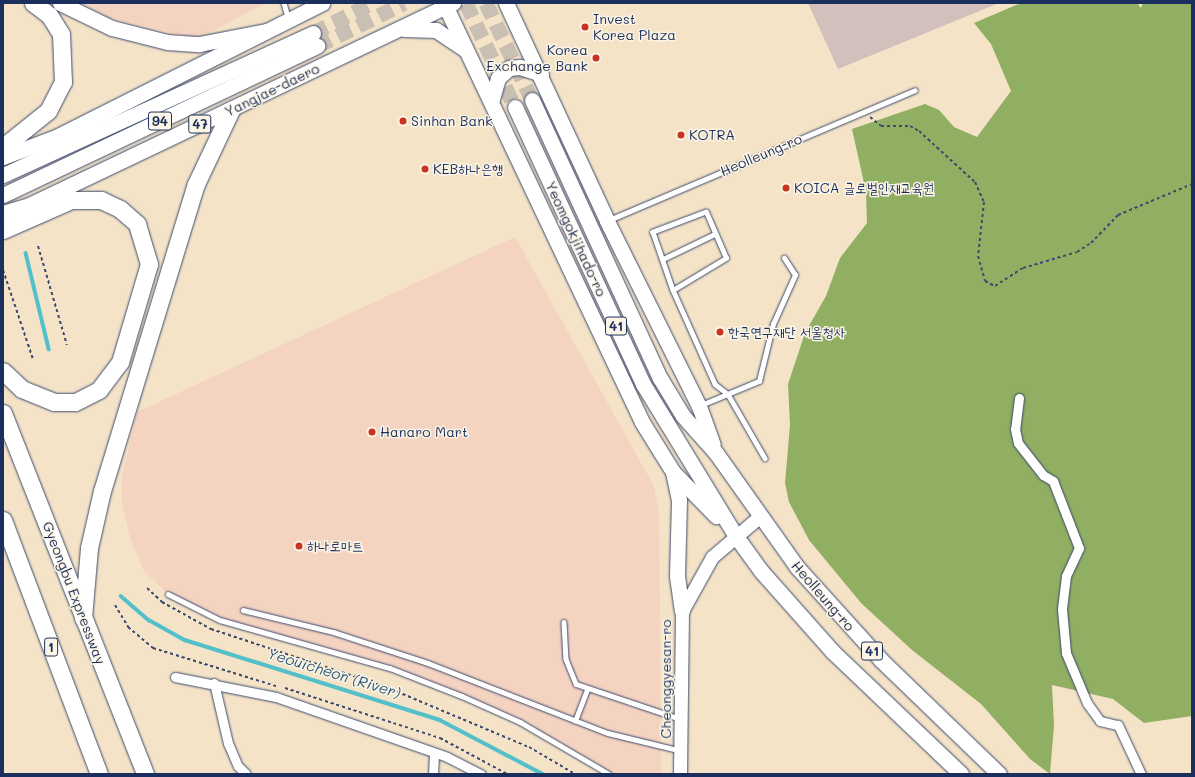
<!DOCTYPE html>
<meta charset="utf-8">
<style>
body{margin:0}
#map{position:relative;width:1195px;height:777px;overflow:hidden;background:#f4e3c7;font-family:Mali,"Poor Story",sans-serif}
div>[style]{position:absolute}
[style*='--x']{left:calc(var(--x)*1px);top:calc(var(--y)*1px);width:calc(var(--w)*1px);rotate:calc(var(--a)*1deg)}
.built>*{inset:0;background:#f5d3c1}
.industrial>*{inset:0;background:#d1c0bc}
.forest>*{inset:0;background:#91af62}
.stream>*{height:3.5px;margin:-1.75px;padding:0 1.75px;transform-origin:1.75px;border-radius:1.75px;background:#53c0c9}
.primary-tunnel>*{height:15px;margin-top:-7.5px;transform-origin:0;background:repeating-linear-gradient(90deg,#c9bfb2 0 15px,transparent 0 23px)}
.trunk-tunnel>*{height:15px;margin-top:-7.5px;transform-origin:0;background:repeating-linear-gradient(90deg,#c9bfb2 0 15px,transparent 0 23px)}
.path>*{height:2px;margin-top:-1px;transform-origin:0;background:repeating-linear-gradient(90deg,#3c4a6e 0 3px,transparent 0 6px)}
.roads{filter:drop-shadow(0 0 1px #3c4a6e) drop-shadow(0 0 1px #3c4a6e)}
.service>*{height:4.5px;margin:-2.25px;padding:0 2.25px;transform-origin:2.25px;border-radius:2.25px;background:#fff}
.minor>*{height:9px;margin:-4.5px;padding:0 4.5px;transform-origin:4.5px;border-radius:4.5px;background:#fff}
.secondary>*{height:13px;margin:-6.5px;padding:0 6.5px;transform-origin:6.5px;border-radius:6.5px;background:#fff}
.primary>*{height:15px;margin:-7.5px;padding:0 7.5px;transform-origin:7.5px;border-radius:7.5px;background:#fff}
.trunk>*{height:15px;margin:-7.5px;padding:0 7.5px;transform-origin:7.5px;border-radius:7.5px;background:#fff}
.motorway>*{height:17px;margin:-8.5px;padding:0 8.5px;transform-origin:8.5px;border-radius:8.5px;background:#fff}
.dots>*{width:11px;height:11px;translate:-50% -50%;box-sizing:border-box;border:2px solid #fcf5e5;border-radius:50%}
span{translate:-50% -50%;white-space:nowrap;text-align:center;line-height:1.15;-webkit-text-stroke:3px #fcf5e5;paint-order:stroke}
.shield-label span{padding:1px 3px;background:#fcf5e5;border:1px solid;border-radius:3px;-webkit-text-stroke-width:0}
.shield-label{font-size:13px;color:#1b2f5e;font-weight:700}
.poi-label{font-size:14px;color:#1b2f5e}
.left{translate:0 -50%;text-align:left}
.right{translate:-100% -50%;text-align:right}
.street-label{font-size:14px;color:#1b2f5e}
.water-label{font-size:15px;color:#2c5a7e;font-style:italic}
.frame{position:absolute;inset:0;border:4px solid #1b2f5e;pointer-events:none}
</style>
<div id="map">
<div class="built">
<i style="clip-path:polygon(81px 3px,266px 3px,197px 39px,107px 17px)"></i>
<i style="clip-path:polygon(515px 237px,654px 486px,659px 514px,661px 774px,609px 774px,520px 722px,390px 668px,220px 620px,168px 594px,144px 571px,131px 540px,122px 505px,122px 477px,137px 412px)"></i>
</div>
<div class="industrial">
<i style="clip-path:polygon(808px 3px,999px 3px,838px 69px)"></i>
</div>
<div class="forest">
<i style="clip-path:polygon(1021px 3px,1137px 3px,1141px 8px,1143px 3px,1192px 3px,1192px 716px,1144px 723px,1113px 699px,1052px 685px,1054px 726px,1050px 774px,1030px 759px,981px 704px,912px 650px,861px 603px,809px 540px,789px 502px,785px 483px,790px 425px,788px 384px,805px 333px,826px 296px,840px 258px,867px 223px,866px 192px,852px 129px,925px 104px,939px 110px,954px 127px,977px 137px,1011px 91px,991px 44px,974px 23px)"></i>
</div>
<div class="stream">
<i style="--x:26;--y:253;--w:99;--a:76.5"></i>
<i style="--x:121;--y:596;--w:37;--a:41"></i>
<i style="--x:149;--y:620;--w:41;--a:29.1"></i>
<i style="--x:185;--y:640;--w:267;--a:17.4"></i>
<i style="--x:440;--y:720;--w:116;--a:27.7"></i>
</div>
<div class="primary-tunnel">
<i style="--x:466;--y:3;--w:115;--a:64.8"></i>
<i style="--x:486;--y:3;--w:107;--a:64.6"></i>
</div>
<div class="trunk-tunnel">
<i style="--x:313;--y:33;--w:66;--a:-27"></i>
<i style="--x:317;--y:46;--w:97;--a:-26.3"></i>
</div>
<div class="path">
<i style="--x:870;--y:117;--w:14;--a:39"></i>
<i style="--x:881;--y:126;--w:29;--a:0"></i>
<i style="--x:910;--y:126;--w:10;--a:29"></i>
<i style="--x:919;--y:131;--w:76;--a:42.3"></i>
<i style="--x:975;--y:182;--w:22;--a:66"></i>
<i style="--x:984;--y:202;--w:54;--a:96.3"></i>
<i style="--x:978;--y:256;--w:26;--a:74"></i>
<i style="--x:985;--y:281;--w:11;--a:27"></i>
<i style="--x:995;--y:286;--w:33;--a:-33"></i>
<i style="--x:1023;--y:268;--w:56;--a:-16.5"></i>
<i style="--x:1077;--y:252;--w:17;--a:-33"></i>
<i style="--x:1091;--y:243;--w:39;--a:-46"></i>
<i style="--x:1118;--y:215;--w:80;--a:-22.7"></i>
<i style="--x:38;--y:246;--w:103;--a:73.7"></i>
<i style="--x:3;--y:270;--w:94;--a:71.4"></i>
<i style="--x:147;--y:588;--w:21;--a:43"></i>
<i style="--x:162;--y:602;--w:56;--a:28.9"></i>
<i style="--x:211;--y:629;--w:184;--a:18.3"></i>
<i style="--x:386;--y:687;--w:155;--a:22.8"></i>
<i style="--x:529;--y:747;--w:53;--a:30.4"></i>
<i style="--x:115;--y:605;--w:26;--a:59"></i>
<i style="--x:128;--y:627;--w:33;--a:40"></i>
<i style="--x:153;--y:648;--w:129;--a:17.2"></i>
<i style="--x:285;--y:688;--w:163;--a:17.9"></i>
<i style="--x:440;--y:738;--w:76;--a:28.2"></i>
</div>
<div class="roads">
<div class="service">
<i style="--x:284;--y:3;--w:15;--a:74"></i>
<i style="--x:609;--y:220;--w:332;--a:-23"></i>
<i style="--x:663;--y:259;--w:58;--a:-25.7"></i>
<i style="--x:673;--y:290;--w:62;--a:-31.1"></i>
<i style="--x:726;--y:258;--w:50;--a:-113.5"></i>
<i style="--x:706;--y:212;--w:57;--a:159.3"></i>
<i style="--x:653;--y:232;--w:61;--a:71"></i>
<i style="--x:673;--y:290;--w:103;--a:65.9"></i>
<i style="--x:715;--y:384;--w:16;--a:38"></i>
<i style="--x:728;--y:394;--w:74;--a:60"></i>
<i style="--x:701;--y:405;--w:63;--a:-22.5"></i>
<i style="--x:759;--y:381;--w:59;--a:-76.2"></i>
<i style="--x:773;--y:324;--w:54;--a:-65.8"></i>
<i style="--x:795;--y:275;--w:20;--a:-123"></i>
<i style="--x:168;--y:594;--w:58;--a:26.6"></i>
<i style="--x:220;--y:620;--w:177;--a:15.8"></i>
<i style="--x:390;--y:668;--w:77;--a:21.3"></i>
<i style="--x:462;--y:696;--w:64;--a:24.1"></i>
<i style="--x:520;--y:722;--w:103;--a:30.3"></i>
<i style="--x:243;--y:610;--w:93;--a:13.7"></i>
<i style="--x:333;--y:632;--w:100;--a:18.1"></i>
<i style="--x:428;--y:663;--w:193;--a:21.3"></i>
<i style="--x:608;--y:733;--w:72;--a:13.7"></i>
<i style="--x:564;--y:622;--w:37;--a:87"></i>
<i style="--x:566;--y:659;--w:27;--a:68"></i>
<i style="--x:576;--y:684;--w:110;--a:18.6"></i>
<i style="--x:575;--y:721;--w:34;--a:-69"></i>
</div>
<div class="minor">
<i style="--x:1019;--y:398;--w:31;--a:97"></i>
<i style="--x:1015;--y:429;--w:14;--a:78"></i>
<i style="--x:1018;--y:443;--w:41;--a:52"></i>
<i style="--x:1043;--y:475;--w:12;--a:31"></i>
<i style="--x:1053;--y:481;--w:72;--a:68.8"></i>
<i style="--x:1079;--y:548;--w:31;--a:115"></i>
<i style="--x:1066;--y:576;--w:33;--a:97"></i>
<i style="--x:1062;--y:609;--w:44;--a:84.8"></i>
<i style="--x:1066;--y:653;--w:54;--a:67.2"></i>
<i style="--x:1087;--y:703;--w:22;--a:54"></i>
<i style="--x:1100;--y:721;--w:18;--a:13"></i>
<i style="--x:1118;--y:725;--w:54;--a:64.9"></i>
<i style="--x:175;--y:677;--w:103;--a:11.2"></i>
<i style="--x:276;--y:697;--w:181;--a:19.3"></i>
<i style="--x:447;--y:757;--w:38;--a:27"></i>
<i style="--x:214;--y:683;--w:62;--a:76.9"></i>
<i style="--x:228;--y:743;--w:25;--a:67"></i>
<i style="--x:238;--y:766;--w:11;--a:45"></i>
<i style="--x:433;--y:774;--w:21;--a:-87"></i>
</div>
<div class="secondary">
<i style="--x:680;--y:774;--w:163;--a:-89.3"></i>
<i style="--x:682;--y:611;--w:62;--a:-60.9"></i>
<i style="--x:712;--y:557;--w:62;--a:-40.4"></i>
</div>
<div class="primary">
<i style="--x:444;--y:3;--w:463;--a:64.7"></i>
<i style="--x:642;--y:422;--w:59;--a:58.2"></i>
<i style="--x:673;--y:472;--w:62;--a:45.7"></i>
<i style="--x:506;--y:3;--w:240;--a:65.1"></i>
<i style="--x:607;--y:221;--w:207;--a:63.6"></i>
<i style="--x:699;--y:406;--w:41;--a:70.3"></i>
<i style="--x:404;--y:29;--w:32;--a:2"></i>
<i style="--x:436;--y:30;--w:36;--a:34"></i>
<i style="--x:492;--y:99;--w:22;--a:-74"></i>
<i style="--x:498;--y:78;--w:15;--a:-42"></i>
<i style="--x:509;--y:68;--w:11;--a:-5"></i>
<i style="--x:520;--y:67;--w:22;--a:18"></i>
<i style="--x:532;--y:100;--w:306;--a:65.3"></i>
<i style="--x:660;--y:378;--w:44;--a:58.8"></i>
<i style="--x:683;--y:416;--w:50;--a:48.3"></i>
<i style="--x:716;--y:453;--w:140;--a:54.6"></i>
<i style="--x:797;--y:567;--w:125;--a:47.9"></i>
<i style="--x:881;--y:660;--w:164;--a:44"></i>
<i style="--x:515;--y:107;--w:305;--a:65.2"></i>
<i style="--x:643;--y:384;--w:177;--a:58.6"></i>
<i style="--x:735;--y:535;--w:44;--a:54.2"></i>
<i style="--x:761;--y:571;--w:108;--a:48.4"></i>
<i style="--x:833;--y:652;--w:177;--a:43.6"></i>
<i style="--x:3;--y:157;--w:57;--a:-20.7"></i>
<i style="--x:56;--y:137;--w:298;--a:-26.7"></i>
<i style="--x:3;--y:213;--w:27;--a:-17"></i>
<i style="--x:29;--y:205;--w:470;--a:-25.5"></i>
<i style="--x:673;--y:472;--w:29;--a:78"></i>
<i style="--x:679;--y:500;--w:76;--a:91.5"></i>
<i style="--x:677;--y:576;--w:35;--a:82"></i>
</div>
<div class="trunk">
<i style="--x:60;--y:3;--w:58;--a:25.7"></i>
<i style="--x:112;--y:28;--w:57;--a:14.3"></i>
<i style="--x:167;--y:42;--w:32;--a:4"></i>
<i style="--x:199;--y:44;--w:68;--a:-11"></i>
<i style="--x:3;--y:175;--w:341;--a:-24.6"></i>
<i style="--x:3;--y:195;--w:348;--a:-25.4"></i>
</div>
<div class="motorway">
<i style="--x:3;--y:147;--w:58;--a:-38.7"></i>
<i style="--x:48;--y:111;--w:33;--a:-63"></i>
<i style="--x:63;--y:82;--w:48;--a:-92.4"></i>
<i style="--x:61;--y:34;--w:22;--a:-122"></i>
<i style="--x:49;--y:15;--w:20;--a:-143"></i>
<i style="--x:3;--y:230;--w:74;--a:-23.8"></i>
<i style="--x:71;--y:200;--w:30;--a:0"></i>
<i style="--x:101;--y:200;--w:21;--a:25"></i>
<i style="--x:120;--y:209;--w:23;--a:41"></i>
<i style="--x:137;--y:224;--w:42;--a:73.3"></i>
<i style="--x:149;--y:264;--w:102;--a:106.5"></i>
<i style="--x:120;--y:362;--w:35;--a:127"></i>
<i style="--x:99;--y:390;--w:27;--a:153"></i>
<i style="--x:75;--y:402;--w:21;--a:180"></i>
<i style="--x:54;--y:402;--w:35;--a:-158"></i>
<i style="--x:22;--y:389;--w:26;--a:-137"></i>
<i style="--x:3;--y:413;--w:388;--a:68.5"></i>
<i style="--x:3;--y:520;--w:272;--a:69.3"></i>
<i style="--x:83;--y:618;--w:70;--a:-85.1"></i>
<i style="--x:89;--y:548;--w:58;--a:-77.2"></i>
<i style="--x:102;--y:491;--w:321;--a:-73"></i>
<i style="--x:196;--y:184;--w:82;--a:-64.7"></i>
</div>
</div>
<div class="dots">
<i style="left:585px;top:27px;background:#c8321e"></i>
<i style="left:596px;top:58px;background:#c8321e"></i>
<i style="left:403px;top:121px;background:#c8321e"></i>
<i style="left:681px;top:135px;background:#c8321e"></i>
<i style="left:425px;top:169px;background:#c8321e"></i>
<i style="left:786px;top:188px;background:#c8321e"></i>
<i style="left:720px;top:332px;background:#c8321e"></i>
<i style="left:372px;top:432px;background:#c8321e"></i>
<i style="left:299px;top:546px;background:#c8321e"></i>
</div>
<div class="shield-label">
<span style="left:160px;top:121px">94</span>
<span style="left:200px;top:124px">47</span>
<span style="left:616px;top:326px">41</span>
<span style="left:51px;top:647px">1</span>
<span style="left:872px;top:651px">41</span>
</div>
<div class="poi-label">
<span class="left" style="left:593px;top:27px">Invest<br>Korea Plaza</span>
<span class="right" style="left:588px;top:58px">Korea<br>Exchange Bank</span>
<span class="left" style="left:411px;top:121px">Sinhan Bank</span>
<span class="left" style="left:689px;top:135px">KOTRA</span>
<span class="left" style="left:433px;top:169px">KEB하나은행</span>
<span class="left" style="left:794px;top:188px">KOICA 글로벌인재교육원</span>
<span class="left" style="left:728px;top:332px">한국연구재단 서울청사</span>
<span class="left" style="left:380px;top:432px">Hanaro Mart</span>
<span class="left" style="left:307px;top:546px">하나로마트</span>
</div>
<div class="street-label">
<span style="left:272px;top:90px;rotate:-26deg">Yangjae-daero</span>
<span style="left:761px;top:155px;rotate:-23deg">Heolleung-ro</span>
<span style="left:576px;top:239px;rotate:65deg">Yeomgokjihado-ro</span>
<span style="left:74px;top:593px;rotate:69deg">Gyeongbu Expressway</span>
<span style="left:823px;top:596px;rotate:49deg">Heolleung-ro</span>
<span style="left:666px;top:679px;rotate:-90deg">Cheonggyesan-ro</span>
</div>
<div class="water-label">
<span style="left:334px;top:673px;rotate:17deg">Yeouicheon (River)</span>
</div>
<div class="frame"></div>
</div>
